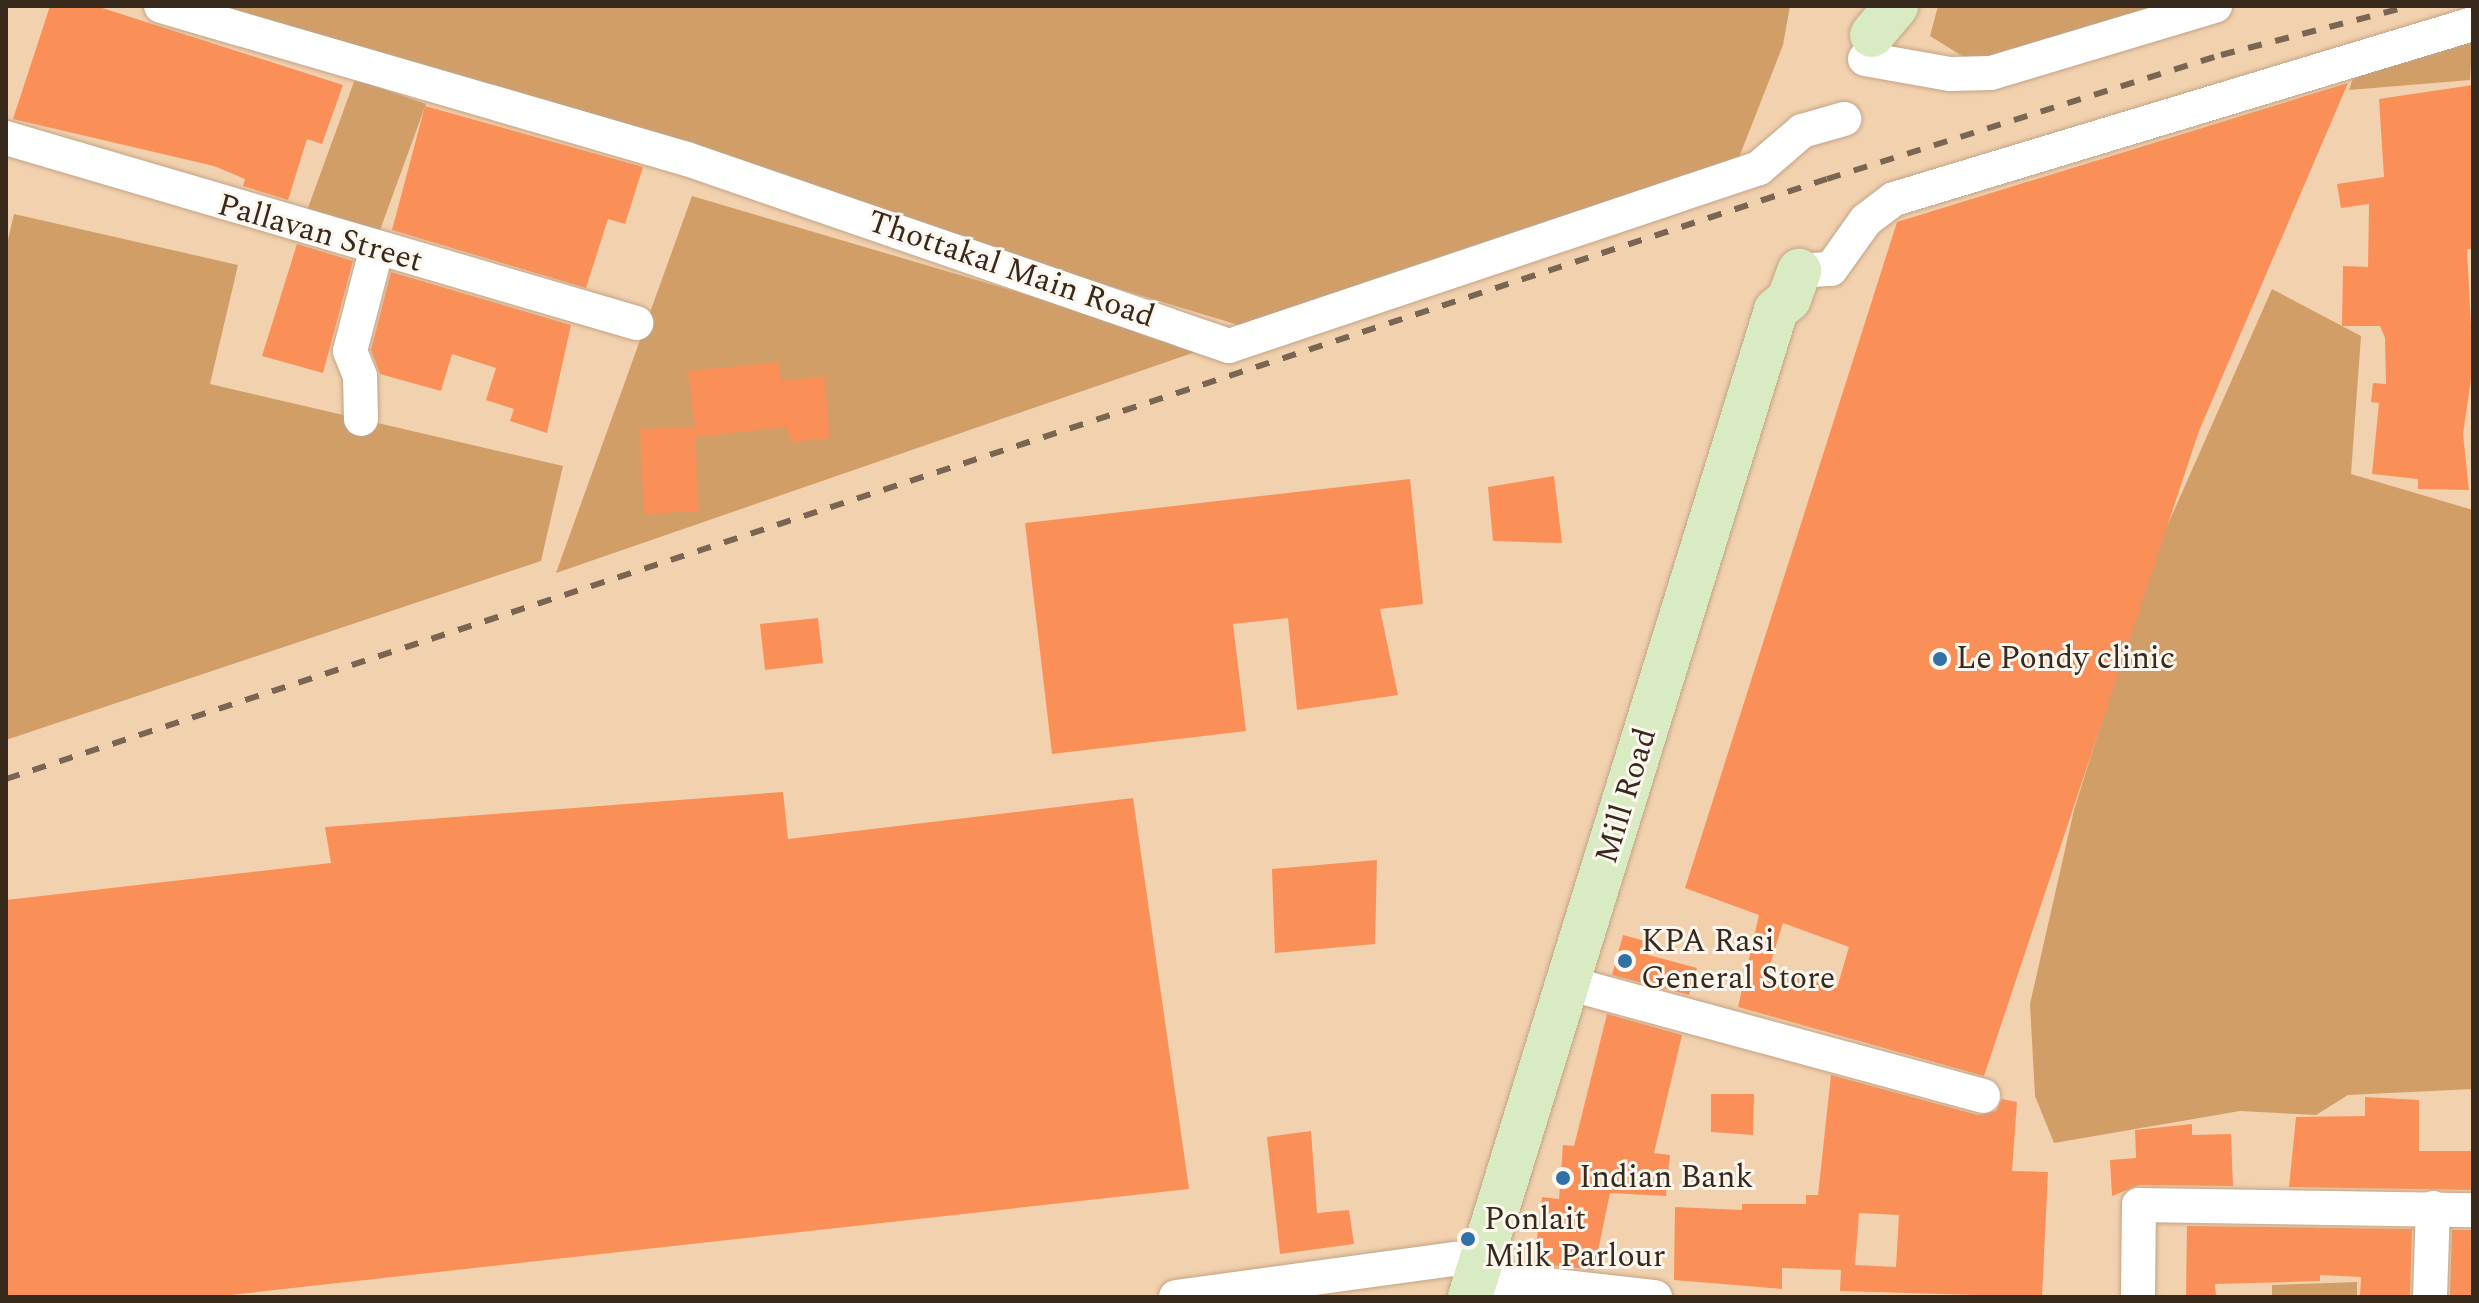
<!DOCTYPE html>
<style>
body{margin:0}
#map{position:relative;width:2479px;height:1303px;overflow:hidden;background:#f2d1af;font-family:Spectral,serif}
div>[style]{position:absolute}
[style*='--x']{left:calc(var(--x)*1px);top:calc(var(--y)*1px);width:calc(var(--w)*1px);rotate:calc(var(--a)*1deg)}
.green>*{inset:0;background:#d29e67}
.building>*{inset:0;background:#fa9058}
.roads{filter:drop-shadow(0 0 2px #c3a484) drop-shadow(0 0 2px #c3a484)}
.minor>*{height:34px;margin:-17px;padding:0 17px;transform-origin:17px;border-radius:17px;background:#fff}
.major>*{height:44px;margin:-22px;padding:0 22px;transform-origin:22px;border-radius:22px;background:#d9ebc2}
.rail>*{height:6px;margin-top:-3px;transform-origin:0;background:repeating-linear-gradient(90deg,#796551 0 14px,transparent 0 28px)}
.dots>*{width:22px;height:22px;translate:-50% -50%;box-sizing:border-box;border:4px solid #fef7f0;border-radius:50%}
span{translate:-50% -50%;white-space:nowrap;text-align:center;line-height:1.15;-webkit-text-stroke:6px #fef7f0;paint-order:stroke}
.street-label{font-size:32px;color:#372a1d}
.poi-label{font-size:32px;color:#372a1d}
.left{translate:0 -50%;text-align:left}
.frame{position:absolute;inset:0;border:8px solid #372a1d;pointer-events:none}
</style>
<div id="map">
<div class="green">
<i style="clip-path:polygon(182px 6px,1790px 6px,1783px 45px,1736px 165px,1245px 327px)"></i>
<i style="clip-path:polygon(1938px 6px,2198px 6px,2049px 50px,1967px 59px,1930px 36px)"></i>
<i style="clip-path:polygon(2473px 29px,2470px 80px,2349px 90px,2360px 59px)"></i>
<i style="clip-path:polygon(355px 79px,426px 104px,376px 241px,305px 216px)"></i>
<i style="clip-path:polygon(692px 196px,1207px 348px,556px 573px)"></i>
<i style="clip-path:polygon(14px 214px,238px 265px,210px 384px,563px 466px,541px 561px,6px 740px,6px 248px)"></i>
<i style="clip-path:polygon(2272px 289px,2361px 336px,2351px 474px,2473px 510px,2473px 1089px,2348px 1095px,2316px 1115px,2240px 1111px,2054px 1143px,2035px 1096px,2030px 1004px,2074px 810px,2153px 558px)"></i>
<i style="clip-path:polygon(2357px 1282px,2357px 1297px,2272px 1297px,2272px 1285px)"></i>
</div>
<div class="building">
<i style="clip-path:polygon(50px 6px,96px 6px,343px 85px,322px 144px,307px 139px,288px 200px,243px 186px,245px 179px,214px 166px,13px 119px)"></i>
<i style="clip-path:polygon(evenodd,2348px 83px,2199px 431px,1984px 1076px,1738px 1007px,1759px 915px,1685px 888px,1897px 222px,2348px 83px,1783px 923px,1849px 947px,1837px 988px,1769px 968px,1783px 923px)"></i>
<i style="clip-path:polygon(2473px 85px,2473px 249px,2467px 249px,2473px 365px,2463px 434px,2469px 490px,2418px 489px,2418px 479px,2372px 474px,2379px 403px,2371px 402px,2373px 383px,2386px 384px,2385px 338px,2380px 326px,2342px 326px,2343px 266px,2368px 267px,2369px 204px,2341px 208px,2337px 184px,2384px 177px,2379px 99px)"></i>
<i style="clip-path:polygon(425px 106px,643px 167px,625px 224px,608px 219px,586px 288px,392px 230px)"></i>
<i style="clip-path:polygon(297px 244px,353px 261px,323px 373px,262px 356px)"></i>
<i style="clip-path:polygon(391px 272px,571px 325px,547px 433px,510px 421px,514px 409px,486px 400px,496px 368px,452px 354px,441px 391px,380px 374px,371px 350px)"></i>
<i style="clip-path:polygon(779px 362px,781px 381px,824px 376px,830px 438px,792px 442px,786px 427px,696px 437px,695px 428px,699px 511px,644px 514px,640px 429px,695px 427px,688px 371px)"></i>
<i style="clip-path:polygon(1554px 476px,1562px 543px,1493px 541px,1488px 487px)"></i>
<i style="clip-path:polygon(1410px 479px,1423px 604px,1380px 609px,1398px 695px,1297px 710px,1288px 618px,1233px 624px,1246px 731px,1052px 754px,1025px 523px)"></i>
<i style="clip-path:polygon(818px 618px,823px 663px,765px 670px,760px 624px)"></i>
<i style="clip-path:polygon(783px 792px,788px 839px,1133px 798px,1189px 1189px,212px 1297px,6px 1297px,6px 900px,331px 863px,325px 827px)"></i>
<i style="clip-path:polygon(1377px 860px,1375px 944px,1275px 953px,1272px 869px)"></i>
<i style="clip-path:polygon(1623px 935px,1649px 942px,1645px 954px,1697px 968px,1689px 995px,1612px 975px)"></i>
<i style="clip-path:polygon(1607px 1014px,1682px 1035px,1654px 1153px,1670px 1155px,1666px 1196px,1610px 1193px,1594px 1270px,1534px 1263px,1542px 1197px,1559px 1199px,1563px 1145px,1574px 1146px)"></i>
<i style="clip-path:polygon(evenodd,1831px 1075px,1978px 1115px,1996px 1111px,2002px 1099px,2017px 1102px,2012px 1171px,2048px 1172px,2042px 1297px,1840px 1291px,1841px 1270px,1782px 1268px,1782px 1289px,1674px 1280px,1675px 1207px,1742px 1210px,1742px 1204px,1806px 1204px,1806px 1195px,1818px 1195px,1831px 1075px,1859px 1213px,1899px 1215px,1896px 1267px,1855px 1265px,1859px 1213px)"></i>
<i style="clip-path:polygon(1711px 1094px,1754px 1094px,1753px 1135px,1711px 1132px)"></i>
<i style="clip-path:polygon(2365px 1097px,2419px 1100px,2419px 1151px,2473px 1151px,2473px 1190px,2289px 1187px,2296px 1117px,2365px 1116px)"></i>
<i style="clip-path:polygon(2192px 1124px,2192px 1135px,2231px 1134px,2233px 1186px,2139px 1185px,2112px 1196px,2110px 1160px,2136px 1158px,2135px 1130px)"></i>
<i style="clip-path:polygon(1311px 1131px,1317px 1213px,1349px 1210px,1354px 1244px,1280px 1254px,1267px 1137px)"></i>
<i style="clip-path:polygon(2187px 1226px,2412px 1229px,2410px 1297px,2360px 1297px,2361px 1277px,2320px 1275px,2320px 1281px,2215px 1284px,2216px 1297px,2186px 1297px)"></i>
<i style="clip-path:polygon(2452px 1230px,2473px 1230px,2473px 1297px,2450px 1297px)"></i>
</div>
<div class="roads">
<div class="minor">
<i style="--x:161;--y:6;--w:548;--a:16.22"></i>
<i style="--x:687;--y:159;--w:573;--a:19.04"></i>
<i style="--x:1229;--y:346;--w:559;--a:-18.56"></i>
<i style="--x:1759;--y:168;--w:57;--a:-40.7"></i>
<i style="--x:1802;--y:131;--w:44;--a:-15.9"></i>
<i style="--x:1865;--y:59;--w:86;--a:10"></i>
<i style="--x:1950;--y:74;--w:41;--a:-1.4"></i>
<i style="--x:1991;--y:73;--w:234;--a:-16.7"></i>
<i style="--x:6;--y:138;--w:657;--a:16.36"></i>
<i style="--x:1799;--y:271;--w:32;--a:-4"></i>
<i style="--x:1831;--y:269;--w:60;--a:-54.5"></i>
<i style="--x:1866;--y:220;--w:35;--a:-37"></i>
<i style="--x:1894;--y:199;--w:605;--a:-16.82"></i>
<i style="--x:361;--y:419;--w:43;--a:-91.3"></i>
<i style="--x:360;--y:376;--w:27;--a:-112"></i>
<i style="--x:350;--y:351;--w:103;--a:-75.4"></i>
<i style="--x:1571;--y:984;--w:427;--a:15.2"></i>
<i style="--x:1176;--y:1297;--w:282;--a:-7.8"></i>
<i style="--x:1455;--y:1259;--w:52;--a:23.6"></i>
<i style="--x:1503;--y:1280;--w:153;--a:6.4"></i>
<i style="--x:2138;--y:1297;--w:92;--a:-89.4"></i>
<i style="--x:2139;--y:1205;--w:334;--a:0.9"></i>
<i style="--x:2430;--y:1297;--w:89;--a:-88.1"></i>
</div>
<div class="major">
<i style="--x:1872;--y:35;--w:38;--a:-50"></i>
<i style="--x:1470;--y:1297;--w:1033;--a:-72.77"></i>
<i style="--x:1776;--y:310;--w:17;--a:-40"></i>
<i style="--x:1789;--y:299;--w:30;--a:-70"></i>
</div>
</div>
<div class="rail">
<i style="--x:6;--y:779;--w:1917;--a:-18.24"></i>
<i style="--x:1827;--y:179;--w:413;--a:-17.5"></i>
<i style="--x:2221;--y:55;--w:195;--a:-14.5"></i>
</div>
<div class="dots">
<i style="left:1940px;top:659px;background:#3071a7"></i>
<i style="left:1625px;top:961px;background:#3071a7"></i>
<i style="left:1563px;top:1178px;background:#3071a7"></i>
<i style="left:1468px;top:1239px;background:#3071a7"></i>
</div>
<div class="street-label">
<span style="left:320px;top:234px;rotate:16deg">Pallavan Street</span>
<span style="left:1011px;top:270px;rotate:19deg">Thottakal Main Road</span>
<span style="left:1627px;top:796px;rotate:-73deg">Mill Road</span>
</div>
<div class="poi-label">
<span class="left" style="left:1956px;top:659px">Le Pondy clinic</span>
<span class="left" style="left:1641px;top:961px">KPA Rasi<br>General Store</span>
<span class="left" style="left:1579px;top:1178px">Indian Bank</span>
<span class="left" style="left:1484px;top:1239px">Ponlait<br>Milk Parlour</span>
</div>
<div class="frame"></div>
</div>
